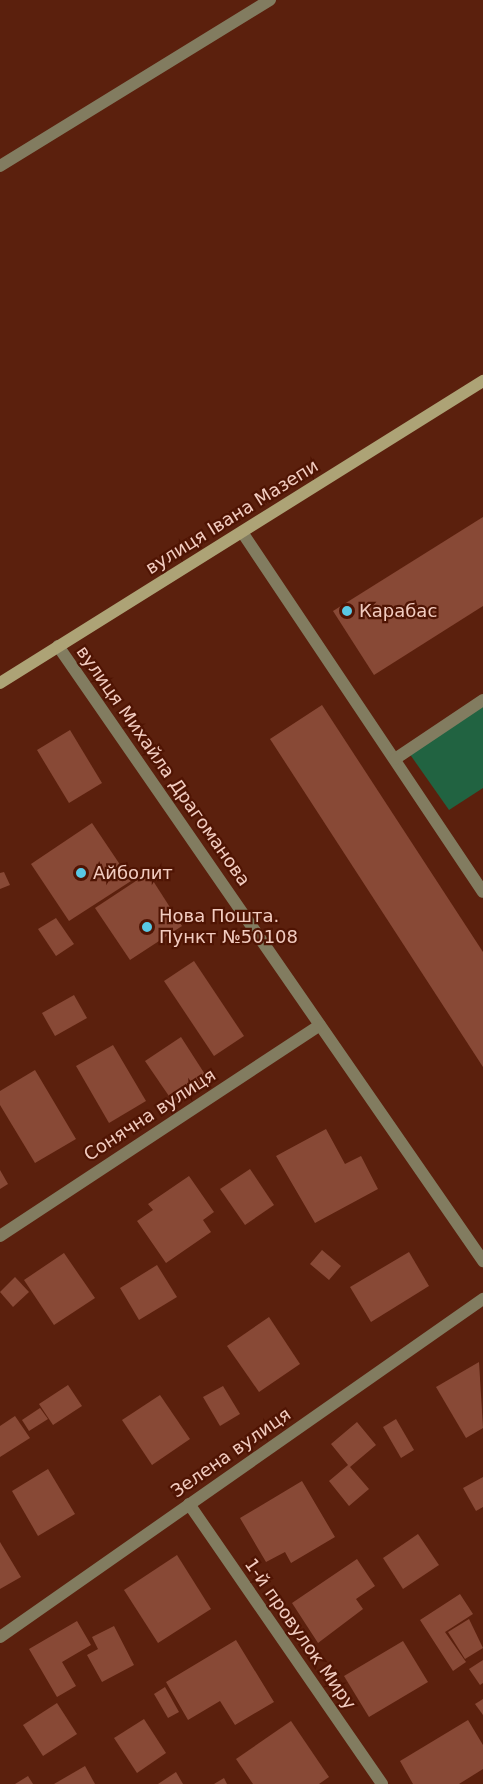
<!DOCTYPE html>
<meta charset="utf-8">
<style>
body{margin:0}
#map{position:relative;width:483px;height:1784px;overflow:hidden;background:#5b200d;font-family:"DejaVu Sans",sans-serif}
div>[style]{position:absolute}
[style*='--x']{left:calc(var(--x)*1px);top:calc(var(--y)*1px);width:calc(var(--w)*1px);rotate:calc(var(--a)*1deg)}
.green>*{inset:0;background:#216341}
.building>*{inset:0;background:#884936}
.lane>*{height:12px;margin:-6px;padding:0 6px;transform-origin:6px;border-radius:6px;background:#827c60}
.street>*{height:12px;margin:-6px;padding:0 6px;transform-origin:6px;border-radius:6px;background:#827c60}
.secondary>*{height:12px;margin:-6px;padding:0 6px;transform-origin:6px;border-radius:6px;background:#ada376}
.dots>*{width:16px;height:16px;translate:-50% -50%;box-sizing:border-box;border:3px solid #4f1403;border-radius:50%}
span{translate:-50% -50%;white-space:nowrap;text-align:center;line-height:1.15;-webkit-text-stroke:4.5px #4f1403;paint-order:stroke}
.street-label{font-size:18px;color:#f2ccc0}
.poi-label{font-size:18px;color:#f2ccc0}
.left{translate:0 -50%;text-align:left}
</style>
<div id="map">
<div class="green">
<i style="clip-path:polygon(483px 703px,483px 788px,449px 810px,409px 753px)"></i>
</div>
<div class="building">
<i style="clip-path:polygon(483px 517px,483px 606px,374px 675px,333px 611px)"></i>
<i style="clip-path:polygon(322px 705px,483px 952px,483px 1067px,270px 739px)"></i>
<i style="clip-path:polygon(70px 730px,102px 783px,69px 803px,37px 750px)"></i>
<i style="clip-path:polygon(92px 823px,131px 881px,69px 921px,31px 864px)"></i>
<i style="clip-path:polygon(4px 872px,10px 885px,0 889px,0 873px)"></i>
<i style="clip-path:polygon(148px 873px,182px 926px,130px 960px,95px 908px)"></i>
<i style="clip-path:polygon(56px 918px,74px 944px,56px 956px,38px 929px)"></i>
<i style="clip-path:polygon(194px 961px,244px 1036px,214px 1056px,164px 981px)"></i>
<i style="clip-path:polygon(74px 995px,87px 1018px,55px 1036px,42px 1013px)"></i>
<i style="clip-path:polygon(181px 1037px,208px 1079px,173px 1102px,145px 1061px)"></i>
<i style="clip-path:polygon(113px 1045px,146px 1101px,109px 1123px,76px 1066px)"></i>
<i style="clip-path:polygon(35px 1070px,76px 1139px,35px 1163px,0 1105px,0 1091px)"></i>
<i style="clip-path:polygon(326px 1129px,345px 1164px,361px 1156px,378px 1189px,315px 1223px,276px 1156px)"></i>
<i style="clip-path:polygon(250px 1169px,274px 1205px,245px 1225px,220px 1189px)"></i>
<i style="clip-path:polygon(0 1170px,8px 1184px,0 1189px)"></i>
<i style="clip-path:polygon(189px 1176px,214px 1212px,203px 1220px,211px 1232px,166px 1263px,137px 1221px,153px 1210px,148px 1204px)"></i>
<i style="clip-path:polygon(322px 1250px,341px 1266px,329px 1280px,310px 1264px)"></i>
<i style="clip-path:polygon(409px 1252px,429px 1286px,371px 1322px,350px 1287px)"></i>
<i style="clip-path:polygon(64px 1253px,95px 1298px,54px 1325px,24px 1280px)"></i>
<i style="clip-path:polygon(157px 1265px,177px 1297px,139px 1320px,120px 1288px)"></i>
<i style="clip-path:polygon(15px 1277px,29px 1292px,13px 1307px,0 1292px)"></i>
<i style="clip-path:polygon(269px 1317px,300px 1364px,259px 1392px,227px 1346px)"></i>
<i style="clip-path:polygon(479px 1362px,483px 1428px,466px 1438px,436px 1387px)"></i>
<i style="clip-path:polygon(68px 1385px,82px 1406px,53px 1425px,39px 1404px)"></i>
<i style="clip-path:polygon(223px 1386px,240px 1414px,220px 1426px,203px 1397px)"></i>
<i style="clip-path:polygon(160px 1395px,190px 1439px,152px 1465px,122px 1420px)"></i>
<i style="clip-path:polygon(40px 1408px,48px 1419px,29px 1431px,22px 1420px)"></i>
<i style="clip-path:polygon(15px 1416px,30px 1438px,0 1457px,0 1426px)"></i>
<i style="clip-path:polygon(396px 1419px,414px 1450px,401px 1458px,383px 1427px)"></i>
<i style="clip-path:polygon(357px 1422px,376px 1445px,350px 1467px,369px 1489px,349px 1506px,329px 1481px,348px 1465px,331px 1444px)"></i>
<i style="clip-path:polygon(48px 1469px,75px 1514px,38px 1536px,12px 1491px)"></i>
<i style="clip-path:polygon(483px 1477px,483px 1507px,476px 1511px,463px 1488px)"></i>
<i style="clip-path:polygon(302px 1481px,335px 1537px,291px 1563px,285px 1552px,266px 1562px,240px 1518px)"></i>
<i style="clip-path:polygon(418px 1534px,439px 1565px,403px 1589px,383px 1558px)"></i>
<i style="clip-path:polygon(0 1542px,21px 1577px,0 1589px)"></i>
<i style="clip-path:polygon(177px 1555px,211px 1609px,158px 1643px,124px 1590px)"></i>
<i style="clip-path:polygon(357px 1559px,375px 1586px,356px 1599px,363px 1609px,318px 1643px,292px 1603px)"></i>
<i style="clip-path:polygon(460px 1594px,473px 1614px,445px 1632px,466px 1662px,453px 1671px,420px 1620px)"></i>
<i style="clip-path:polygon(469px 1619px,483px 1648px,465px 1659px,448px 1632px)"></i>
<i style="clip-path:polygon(77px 1621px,91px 1645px,62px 1662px,76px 1686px,57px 1697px,29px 1649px)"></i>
<i style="clip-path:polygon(114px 1626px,134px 1665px,102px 1682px,87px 1655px,98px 1649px,92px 1637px)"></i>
<i style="clip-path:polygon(236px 1640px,274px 1702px,235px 1725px,220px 1701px,188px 1720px,166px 1682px)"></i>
<i style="clip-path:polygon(403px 1641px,428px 1682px,369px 1717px,344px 1676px)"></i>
<i style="clip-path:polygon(483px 1660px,483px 1683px,480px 1685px,469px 1669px)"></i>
<i style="clip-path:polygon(165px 1687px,179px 1712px,168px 1718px,154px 1694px)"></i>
<i style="clip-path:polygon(483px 1699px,483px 1715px,475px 1704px)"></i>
<i style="clip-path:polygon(57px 1703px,77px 1734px,43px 1756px,23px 1725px)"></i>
<i style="clip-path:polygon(144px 1719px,166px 1753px,137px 1773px,114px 1738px)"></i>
<i style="clip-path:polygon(468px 1720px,483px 1745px,483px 1769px,459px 1784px,413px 1784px,400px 1761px)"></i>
<i style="clip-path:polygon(291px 1721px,329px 1777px,319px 1784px,253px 1784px,236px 1759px)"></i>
<i style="clip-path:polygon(85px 1766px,95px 1784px,54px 1784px)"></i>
<i style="clip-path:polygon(176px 1772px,183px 1784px,158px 1784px)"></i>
<i style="clip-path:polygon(28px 1776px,33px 1784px,15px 1784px)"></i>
<i style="clip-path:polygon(224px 1778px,227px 1784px,214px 1784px)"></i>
</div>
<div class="lane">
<i style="--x:242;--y:532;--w:433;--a:56.2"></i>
<i style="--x:395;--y:759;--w:106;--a:-33.8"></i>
</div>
<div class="street">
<i style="--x:0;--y:166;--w:317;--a:-31.6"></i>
<i style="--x:58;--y:646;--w:748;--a:55.35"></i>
<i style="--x:0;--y:1236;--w:383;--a:-33.4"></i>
<i style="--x:189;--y:1504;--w:340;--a:55.4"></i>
<i style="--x:0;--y:1637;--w:590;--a:-34.98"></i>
</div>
<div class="secondary">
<i style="--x:0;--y:683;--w:570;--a:-32.02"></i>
</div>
<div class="dots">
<i style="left:347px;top:611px;background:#59c8e4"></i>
<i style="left:81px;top:873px;background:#59c8e4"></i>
<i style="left:147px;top:927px;background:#59c8e4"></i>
</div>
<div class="street-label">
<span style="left:232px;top:517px;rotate:-32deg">вулиця Івана Мазепи</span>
<span style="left:163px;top:766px;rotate:55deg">вулиця Михайла Драгоманова</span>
<span style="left:150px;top:1115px;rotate:-33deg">Сонячна вулиця</span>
<span style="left:231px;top:1453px;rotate:-35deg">Зелена вулиця</span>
<span style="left:300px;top:1634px;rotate:55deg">1-й провулок Миру</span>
</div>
<div class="poi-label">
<span class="left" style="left:359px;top:611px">Карабас</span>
<span class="left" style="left:93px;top:873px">Айболит</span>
<span class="left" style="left:159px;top:927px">Нова Пошта.<br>Пункт №50108</span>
</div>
</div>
